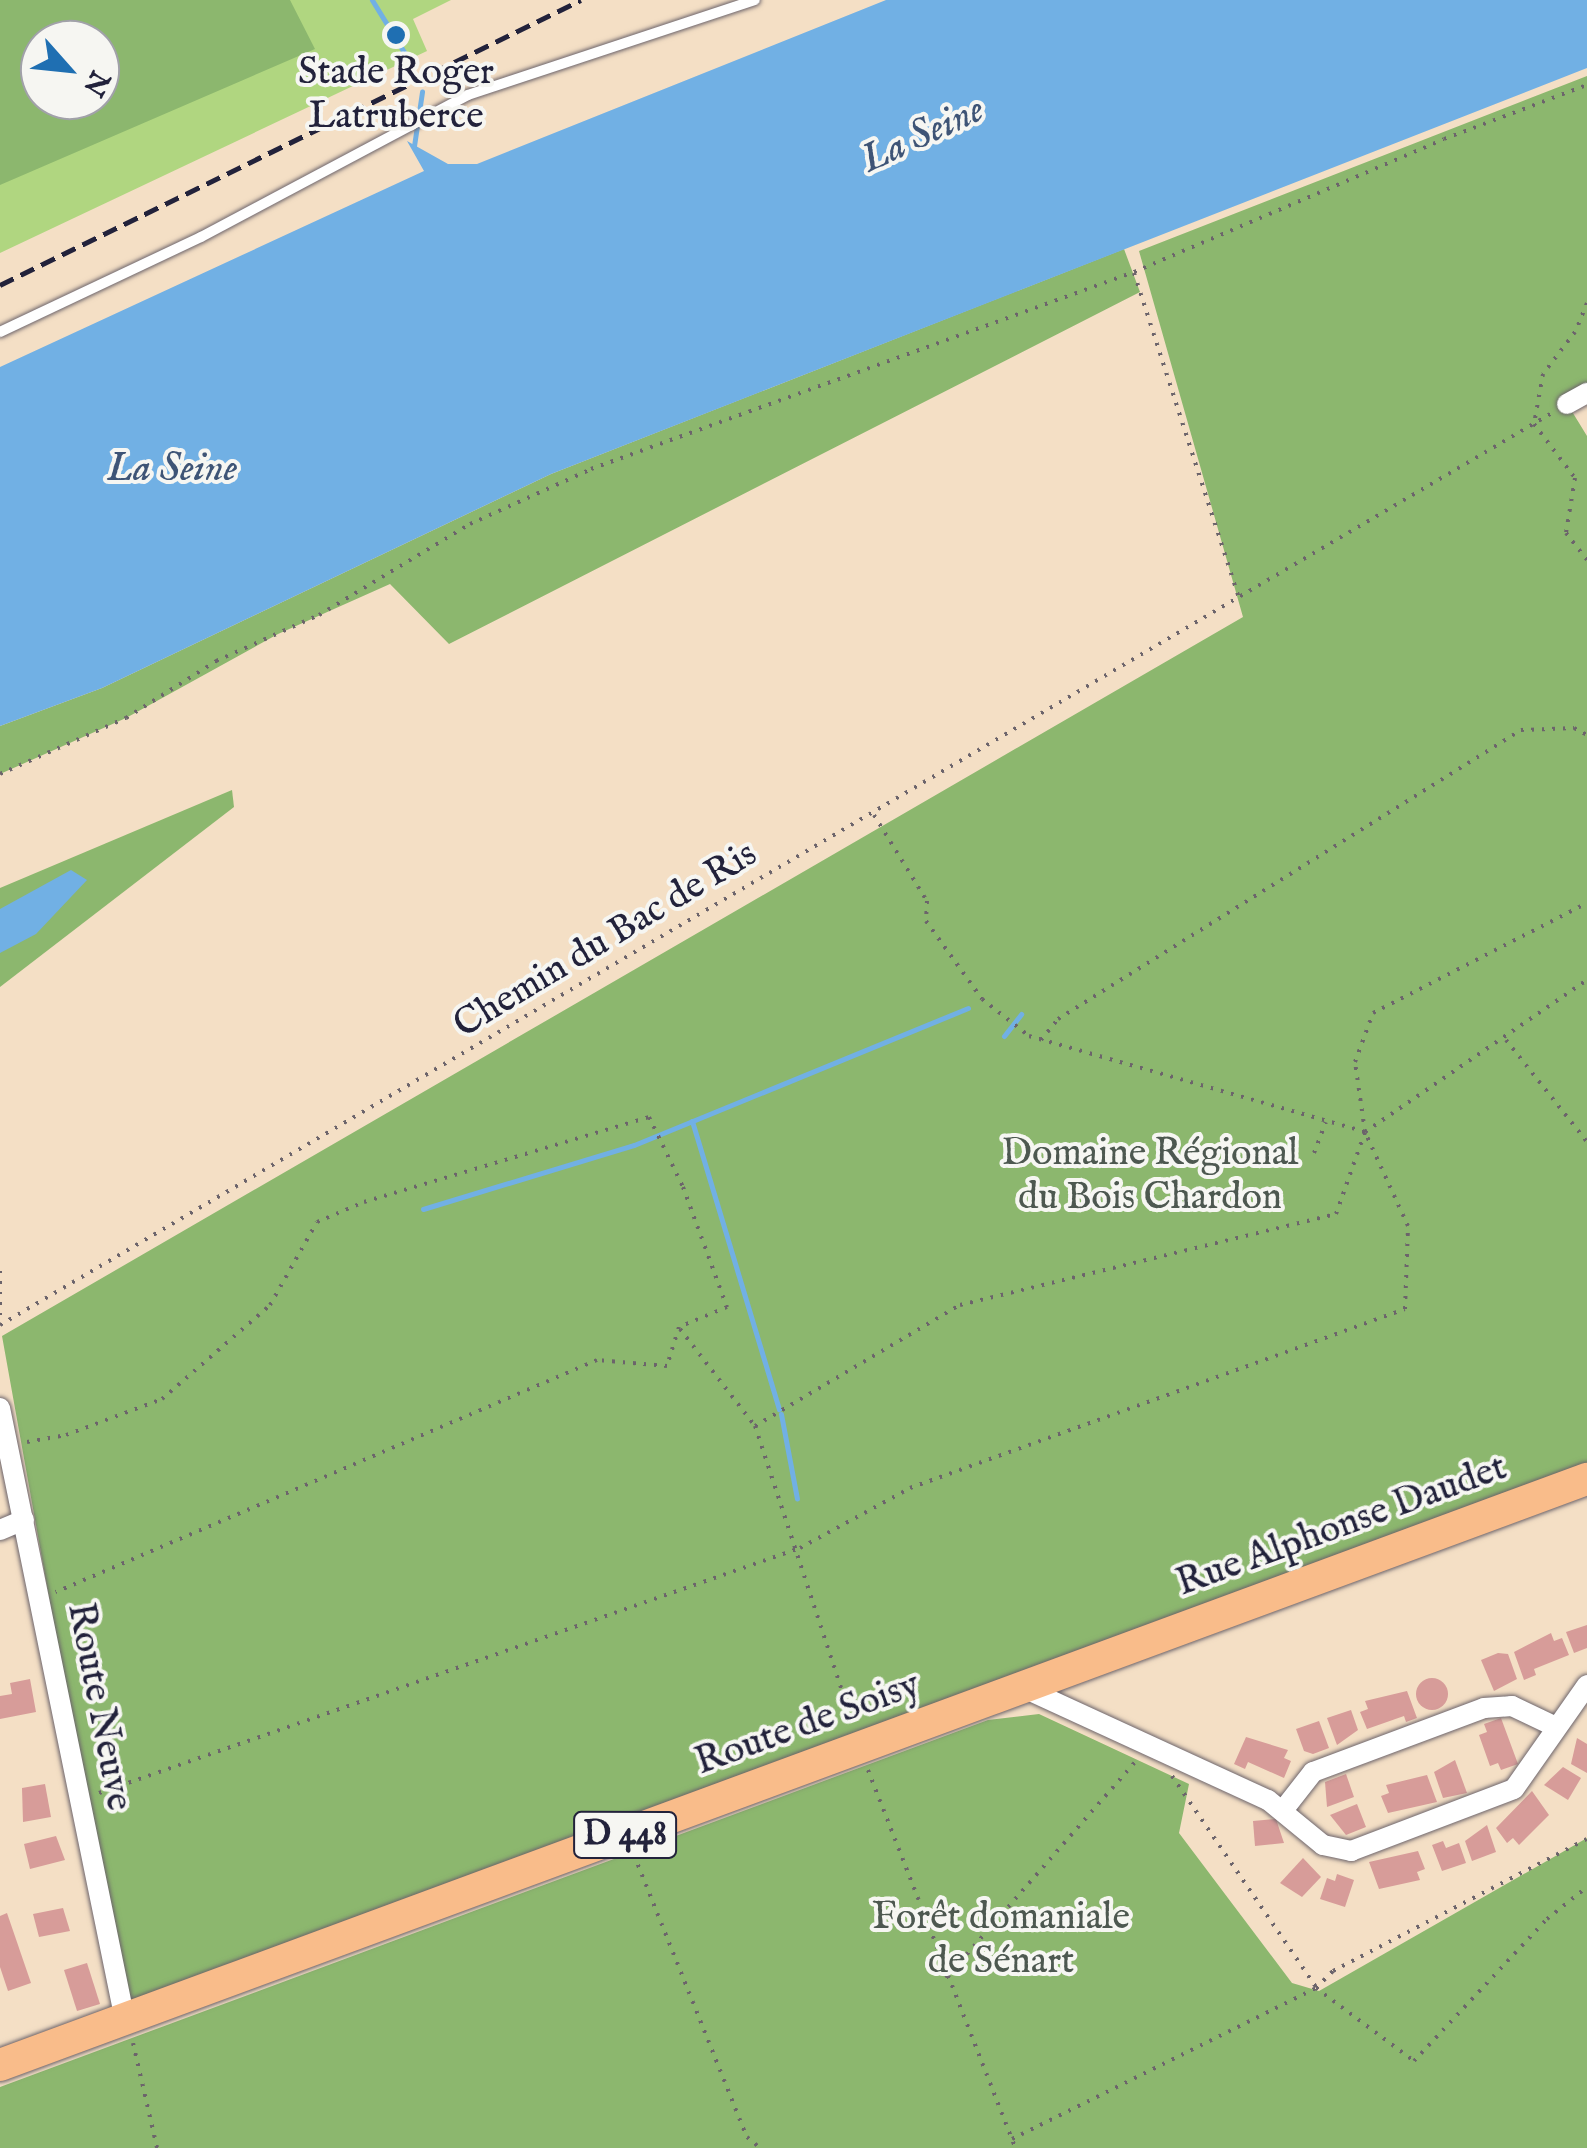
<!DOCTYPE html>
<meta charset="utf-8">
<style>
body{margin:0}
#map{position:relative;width:1587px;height:2148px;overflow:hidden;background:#f4dfc5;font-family:"IM FELL English",serif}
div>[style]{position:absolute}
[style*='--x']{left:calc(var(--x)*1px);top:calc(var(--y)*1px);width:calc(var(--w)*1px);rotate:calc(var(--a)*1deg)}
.green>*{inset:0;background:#b0d680}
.forest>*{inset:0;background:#8cb76e}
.water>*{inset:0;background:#71b0e4}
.stream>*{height:5px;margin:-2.5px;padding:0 2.5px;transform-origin:2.5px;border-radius:2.5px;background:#71b0e4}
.building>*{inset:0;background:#d79c99}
.round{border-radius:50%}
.path>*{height:4px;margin-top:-2px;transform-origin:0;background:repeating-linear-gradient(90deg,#6c646b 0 2.5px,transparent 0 10.5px)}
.roads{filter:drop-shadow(0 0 2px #6c646b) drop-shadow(0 0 2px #6c646b)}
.lane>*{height:10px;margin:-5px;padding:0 5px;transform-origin:5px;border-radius:5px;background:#fff}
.street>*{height:20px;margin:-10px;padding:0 10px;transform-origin:10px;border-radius:10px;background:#fff}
.primary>*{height:32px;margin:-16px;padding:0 16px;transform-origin:16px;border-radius:16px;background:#f9bc8a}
.rail>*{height:5px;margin-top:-2.5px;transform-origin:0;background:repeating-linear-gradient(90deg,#22223b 0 15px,transparent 0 23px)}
.dots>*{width:28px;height:28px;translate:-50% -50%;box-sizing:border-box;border:5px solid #f6f6f2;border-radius:50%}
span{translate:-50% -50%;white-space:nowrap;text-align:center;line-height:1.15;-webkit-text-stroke:8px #f6f6f2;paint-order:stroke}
.shield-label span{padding:2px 8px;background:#f6f6f2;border:2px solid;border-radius:8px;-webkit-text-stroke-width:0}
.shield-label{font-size:35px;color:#22223b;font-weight:700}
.poi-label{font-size:38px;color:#22223b}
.street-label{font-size:38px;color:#22223b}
.park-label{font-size:38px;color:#4d5850}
.water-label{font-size:40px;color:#3e5476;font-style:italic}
.north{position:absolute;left:20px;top:20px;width:100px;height:100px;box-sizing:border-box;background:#f6f6f2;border:2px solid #a1a1a9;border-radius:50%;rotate:117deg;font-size:28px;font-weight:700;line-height:40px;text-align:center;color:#22223b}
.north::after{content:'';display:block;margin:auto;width:35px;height:45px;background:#1f6fb2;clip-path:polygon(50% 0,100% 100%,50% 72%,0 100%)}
</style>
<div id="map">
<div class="green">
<i style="clip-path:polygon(evenodd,0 0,451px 0,413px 19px,427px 51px,0 253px,0 0,40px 40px,100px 40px,100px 100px,40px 100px,40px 40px)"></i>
</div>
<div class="forest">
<i style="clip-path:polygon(evenodd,0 0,290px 0,315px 49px,0 185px,0 0,40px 40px,100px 40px,100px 100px,40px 100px,40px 40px)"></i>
<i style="clip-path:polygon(1587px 76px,1587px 393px,1568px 405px,1587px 436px,1587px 1481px,125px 2020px,2px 1336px,1243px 617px,1139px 251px)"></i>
<i style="clip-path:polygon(1124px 249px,1140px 292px,449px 644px,390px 584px,278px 634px,126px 718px,0 774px,0 726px,102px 688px,551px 474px)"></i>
<i style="clip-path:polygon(232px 790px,234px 807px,0 987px,0 888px)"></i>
<i style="clip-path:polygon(1039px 1714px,1189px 1784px,1179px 1833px,1292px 1983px,1319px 1991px,1587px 1838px,1587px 2148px,0 2148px,0 2087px,988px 1720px)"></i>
</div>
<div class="water">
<i style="clip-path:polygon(886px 0,1587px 0,1587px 68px,551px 474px,102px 688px,0 726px,0 367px,424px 171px,407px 141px,448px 164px,477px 164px)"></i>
<i style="clip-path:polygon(71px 870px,87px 880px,36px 934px,0 953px,0 909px)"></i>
</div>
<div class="stream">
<i style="--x:372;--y:0;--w:67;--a:58.4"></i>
<i style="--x:414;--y:146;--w:55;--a:-81.6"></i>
<i style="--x:1004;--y:1036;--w:28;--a:-52"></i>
<i style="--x:692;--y:1121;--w:301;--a:73.2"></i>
<i style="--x:423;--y:1209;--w:220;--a:-16.9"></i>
<i style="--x:634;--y:1145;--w:361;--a:-22.3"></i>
<i style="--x:781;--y:1414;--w:86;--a:79.3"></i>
</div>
<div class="building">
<i style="clip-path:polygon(1587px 1625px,1587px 1648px,1574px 1653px,1566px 1632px)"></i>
<i style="clip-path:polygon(1551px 1633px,1554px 1641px,1562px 1638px,1569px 1655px,1534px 1669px,1536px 1675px,1524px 1680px,1514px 1652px)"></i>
<i style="clip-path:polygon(1498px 1653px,1508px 1654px,1517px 1679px,1494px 1691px,1481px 1660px)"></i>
<i class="round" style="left:1416px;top:1678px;width:32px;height:32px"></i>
<i style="clip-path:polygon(30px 1679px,36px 1712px,0 1719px,0 1696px,12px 1694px,10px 1683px)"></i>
<i style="clip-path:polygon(1407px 1691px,1417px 1718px,1406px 1722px,1404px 1716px,1367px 1729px,1360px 1712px,1368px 1709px,1365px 1701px)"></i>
<i style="clip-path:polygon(1351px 1710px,1358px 1730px,1337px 1745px,1327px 1718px)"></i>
<i style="clip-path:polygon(1501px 1718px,1518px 1764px,1501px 1770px,1498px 1763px,1490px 1766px,1479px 1735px,1487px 1732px,1484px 1724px)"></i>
<i style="clip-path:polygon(1319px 1721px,1329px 1748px,1313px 1754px,1304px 1751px,1296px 1729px)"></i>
<i style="clip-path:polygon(1246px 1737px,1288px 1750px,1284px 1758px,1291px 1761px,1284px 1778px,1248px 1762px,1245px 1769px,1234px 1764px)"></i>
<i style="clip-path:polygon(1577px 1738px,1587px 1744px,1587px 1773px,1571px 1764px)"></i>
<i style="clip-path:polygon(1455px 1760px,1467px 1793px,1443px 1798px,1434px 1772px)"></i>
<i style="clip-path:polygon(1563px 1767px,1581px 1778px,1568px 1800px,1544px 1785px)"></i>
<i style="clip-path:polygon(1346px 1774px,1354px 1797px,1327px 1807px,1325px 1782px)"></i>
<i style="clip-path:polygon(1427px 1775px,1437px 1802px,1388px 1813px,1381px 1796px,1389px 1793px,1386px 1785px)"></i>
<i style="clip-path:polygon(45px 1784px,51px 1817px,23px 1822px,22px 1788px)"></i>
<i style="clip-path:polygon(1532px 1791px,1549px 1815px,1519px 1845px,1513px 1838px,1507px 1843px,1496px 1828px)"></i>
<i style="clip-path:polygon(1357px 1804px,1366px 1827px,1346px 1835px,1330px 1815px)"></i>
<i style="clip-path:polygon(1276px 1819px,1284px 1843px,1255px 1846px,1253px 1821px)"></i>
<i style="clip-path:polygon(1487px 1825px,1496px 1852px,1472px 1861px,1465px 1841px)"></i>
<i style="clip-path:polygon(56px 1836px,65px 1860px,30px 1869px,24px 1844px)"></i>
<i style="clip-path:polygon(1443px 1841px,1446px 1848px,1459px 1843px,1466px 1863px,1442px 1871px,1432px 1845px)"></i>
<i style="clip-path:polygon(1418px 1851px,1425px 1869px,1417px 1872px,1420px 1880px,1379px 1889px,1369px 1862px)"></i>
<i style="clip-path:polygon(1303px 1858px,1321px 1877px,1302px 1897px,1280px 1883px)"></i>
<i style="clip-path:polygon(1337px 1874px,1354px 1880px,1345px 1907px,1320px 1899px,1327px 1878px,1335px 1881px)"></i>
<i style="clip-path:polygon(63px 1908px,70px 1931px,39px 1937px,33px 1914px)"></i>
<i style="clip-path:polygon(7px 1913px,31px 1983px,8px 1991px,0 1967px,0 1916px)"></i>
<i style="clip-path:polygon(87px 1963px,100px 2004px,77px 2011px,64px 1970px)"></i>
</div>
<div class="path">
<i style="--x:1134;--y:273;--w:346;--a:72.1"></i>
<i style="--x:1587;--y:303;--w:31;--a:112"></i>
<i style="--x:1575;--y:332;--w:53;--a:127.3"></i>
<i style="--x:1543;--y:374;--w:51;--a:100.2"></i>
<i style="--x:1534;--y:424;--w:68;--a:52.8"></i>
<i style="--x:1575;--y:478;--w:56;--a:99.3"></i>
<i style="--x:1566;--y:533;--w:34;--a:52"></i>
<i style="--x:0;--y:774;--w:138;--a:-24"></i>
<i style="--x:126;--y:718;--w:107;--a:-32.3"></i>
<i style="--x:216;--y:661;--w:113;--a:-24.1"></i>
<i style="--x:319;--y:615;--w:176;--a:-31.1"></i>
<i style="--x:470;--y:524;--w:133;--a:-24.4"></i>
<i style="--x:591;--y:469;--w:578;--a:-19.94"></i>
<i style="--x:1134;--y:272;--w:337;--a:-23.2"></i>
<i style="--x:1444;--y:139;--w:153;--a:-20.7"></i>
<i style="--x:874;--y:815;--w:101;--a:58.4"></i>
<i style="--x:927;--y:901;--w:20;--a:93"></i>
<i style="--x:926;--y:921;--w:96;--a:54.3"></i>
<i style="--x:982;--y:999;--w:60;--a:38.2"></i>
<i style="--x:1029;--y:1036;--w:349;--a:15.9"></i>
<i style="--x:1365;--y:1132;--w:269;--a:-34.4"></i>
<i style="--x:1041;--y:1040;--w:27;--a:-51"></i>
<i style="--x:1058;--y:1019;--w:546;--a:-31.97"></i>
<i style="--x:1521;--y:730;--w:53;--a:-2.2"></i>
<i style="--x:1574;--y:728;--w:15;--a:28"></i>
<i style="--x:1506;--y:1040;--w:130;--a:51.5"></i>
<i style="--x:1314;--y:1153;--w:33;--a:-69"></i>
<i style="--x:0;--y:1271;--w:51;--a:90"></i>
<i style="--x:0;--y:1325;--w:1800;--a:-30.44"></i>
<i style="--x:680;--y:1329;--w:123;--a:52.3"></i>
<i style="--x:755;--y:1426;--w:314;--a:71.8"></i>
<i style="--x:755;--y:1426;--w:238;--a:-30.6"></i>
<i style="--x:960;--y:1305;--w:387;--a:-13.6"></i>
<i style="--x:1336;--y:1214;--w:87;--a:-70.5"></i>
<i style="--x:1365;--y:1132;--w:71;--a:-98.1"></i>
<i style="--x:1355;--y:1062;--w:52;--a:-69.8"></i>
<i style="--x:1373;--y:1013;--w:241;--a:-27.2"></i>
<i style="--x:27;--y:1442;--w:40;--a:-10"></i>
<i style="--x:66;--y:1435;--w:103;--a:-20.6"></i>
<i style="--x:162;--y:1399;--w:143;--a:-41"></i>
<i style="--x:270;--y:1305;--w:95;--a:-60.5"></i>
<i style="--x:317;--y:1222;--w:51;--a:-23.1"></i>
<i style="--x:364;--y:1202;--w:297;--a:-16.6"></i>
<i style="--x:649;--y:1117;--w:78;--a:64.1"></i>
<i style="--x:683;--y:1187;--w:128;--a:69.9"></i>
<i style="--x:727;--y:1307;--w:52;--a:157.4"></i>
<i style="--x:679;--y:1327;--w:41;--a:107.1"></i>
<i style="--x:667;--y:1366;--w:70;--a:-175.1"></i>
<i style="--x:597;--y:1360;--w:589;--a:156.79"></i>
<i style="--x:868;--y:1770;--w:406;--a:68.7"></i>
<i style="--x:1172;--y:1776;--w:255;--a:55.7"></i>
<i style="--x:99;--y:1793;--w:743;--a:-19.26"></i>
<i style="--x:800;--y:1548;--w:125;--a:-28.6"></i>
<i style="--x:910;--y:1488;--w:526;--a:-19.88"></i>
<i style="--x:1405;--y:1309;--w:83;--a:-87.9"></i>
<i style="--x:1408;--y:1226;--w:103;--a:-114.6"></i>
<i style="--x:634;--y:1855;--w:304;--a:68.2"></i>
<i style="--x:747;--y:2137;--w:17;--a:40"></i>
<i style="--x:946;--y:1978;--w:291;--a:-48.8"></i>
<i style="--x:1316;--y:1988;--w:122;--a:36.7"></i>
<i style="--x:1414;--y:2061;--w:195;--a:-46.9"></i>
<i style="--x:1547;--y:1919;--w:51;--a:-38.7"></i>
<i style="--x:133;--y:2043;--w:108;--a:77.1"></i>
<i style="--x:1012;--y:2139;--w:339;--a:-26.4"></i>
<i style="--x:1316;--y:1988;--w:24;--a:-45"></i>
<i style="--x:1333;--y:1971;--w:286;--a:-27.5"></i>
</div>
<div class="roads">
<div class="lane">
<i style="--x:0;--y:332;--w:222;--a:-25.3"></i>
<i style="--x:201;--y:237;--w:302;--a:-28"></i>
<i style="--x:468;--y:95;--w:302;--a:-18.3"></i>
</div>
<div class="street">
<i style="--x:1567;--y:404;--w:23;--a:-29"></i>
<i style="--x:0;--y:1408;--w:625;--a:78.46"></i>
<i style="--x:0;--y:1530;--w:26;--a:-23"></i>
<i style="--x:1024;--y:1688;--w:268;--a:24.7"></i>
<i style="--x:1268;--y:1800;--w:71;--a:39.3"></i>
<i style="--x:1323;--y:1845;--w:29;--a:12"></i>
<i style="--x:1351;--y:1851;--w:174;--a:-20.8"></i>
<i style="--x:1514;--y:1789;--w:127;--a:-54.9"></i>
<i style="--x:1284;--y:1809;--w:47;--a:-51.9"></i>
<i style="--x:1313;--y:1772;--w:183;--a:-20.5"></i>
<i style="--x:1484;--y:1708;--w:28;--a:-4"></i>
<i style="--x:1512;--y:1706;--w:47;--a:25.5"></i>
</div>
<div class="primary">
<i style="--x:0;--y:2065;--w:1692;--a:-20.27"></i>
</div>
</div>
<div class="rail">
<i style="--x:0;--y:285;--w:647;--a:-26.13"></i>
</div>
<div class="dots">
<i style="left:396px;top:35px;background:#1f6fb2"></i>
</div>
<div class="shield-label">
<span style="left:625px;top:1835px">D 448</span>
</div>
<div class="poi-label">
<span style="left:396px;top:96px">Stade Roger<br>Latruberce</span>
</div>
<div class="street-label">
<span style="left:606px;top:941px;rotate:-31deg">Chemin du Bac de Ris</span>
<span style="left:1342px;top:1527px;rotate:-20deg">Rue Alphonse Daudet</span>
<span style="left:98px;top:1707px;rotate:79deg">Route Neuve</span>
<span style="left:808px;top:1725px;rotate:-20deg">Route de Soisy</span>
</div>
<div class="park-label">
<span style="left:1150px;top:1177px">Domaine Régional<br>du Bois Chardon</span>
<span style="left:1001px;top:1941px">Forêt domaniale<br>de Sénart</span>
</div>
<div class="water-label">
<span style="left:923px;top:136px;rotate:-25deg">La Seine</span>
<span style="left:172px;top:470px">La Seine</span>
</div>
<div class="north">N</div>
</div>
